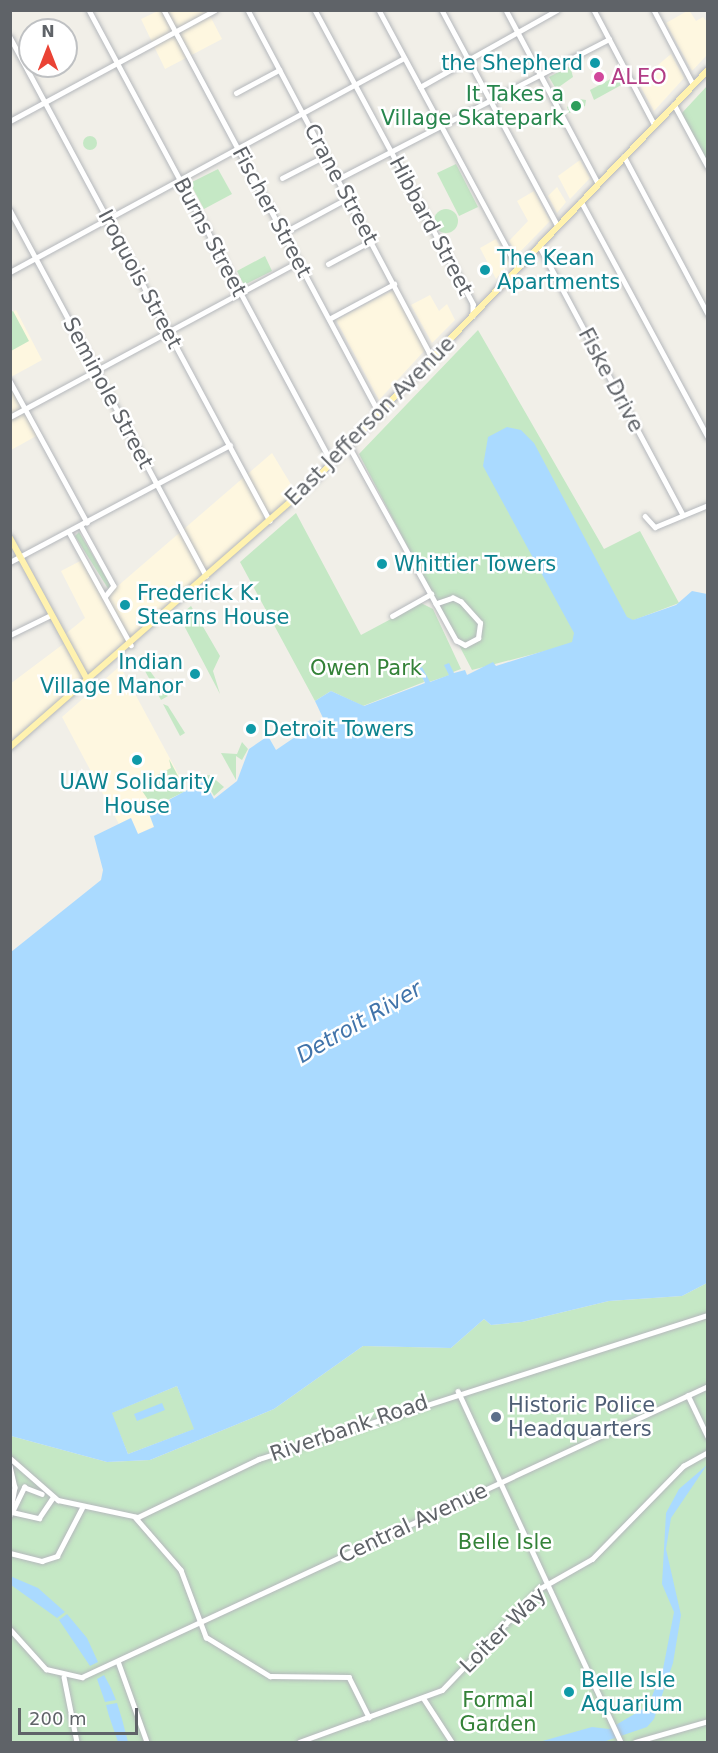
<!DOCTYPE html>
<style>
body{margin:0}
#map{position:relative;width:718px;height:1753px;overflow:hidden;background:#f1efe8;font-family:"DejaVu Sans",sans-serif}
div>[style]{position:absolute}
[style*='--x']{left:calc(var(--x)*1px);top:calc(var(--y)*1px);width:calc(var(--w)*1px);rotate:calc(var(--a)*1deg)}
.commercial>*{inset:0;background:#fef7e0}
.green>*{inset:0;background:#c5e8c5}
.round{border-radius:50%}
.water>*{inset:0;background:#aadaff}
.roads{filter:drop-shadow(0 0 2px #b5b8bc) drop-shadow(0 0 2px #b5b8bc)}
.minor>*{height:4.5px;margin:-2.25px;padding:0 2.25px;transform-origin:2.25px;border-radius:2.25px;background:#fff}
.major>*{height:6px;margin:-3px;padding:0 3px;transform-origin:3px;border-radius:3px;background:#fff2af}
.dots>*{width:16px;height:16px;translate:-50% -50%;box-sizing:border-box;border:3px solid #fff;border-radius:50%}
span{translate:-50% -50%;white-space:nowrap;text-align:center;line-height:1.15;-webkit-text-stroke:5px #fff;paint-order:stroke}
.culture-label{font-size:21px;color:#0d838f}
.right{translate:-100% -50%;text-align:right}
.left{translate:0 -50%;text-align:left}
.hotel-label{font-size:21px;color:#b23c85}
.leisure-label{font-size:21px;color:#27864d}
.street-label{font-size:21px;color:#5f6368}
.park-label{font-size:21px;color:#348238}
.service-label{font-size:21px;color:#4e5e75}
.water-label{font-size:22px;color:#4174aa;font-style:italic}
.frame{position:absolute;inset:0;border:12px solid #5f6368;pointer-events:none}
.north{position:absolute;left:18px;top:18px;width:60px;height:60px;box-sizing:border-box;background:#fff;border:2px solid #bfc1c3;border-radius:50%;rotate:0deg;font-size:16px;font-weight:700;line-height:24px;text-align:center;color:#5f6368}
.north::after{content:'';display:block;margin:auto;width:21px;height:27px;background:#ea4335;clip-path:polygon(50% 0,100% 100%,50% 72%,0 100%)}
.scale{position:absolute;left:18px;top:1708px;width:120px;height:27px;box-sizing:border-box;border:3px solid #5f6368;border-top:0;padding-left:8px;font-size:18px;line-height:21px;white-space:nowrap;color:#5f6368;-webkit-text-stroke:4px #fff;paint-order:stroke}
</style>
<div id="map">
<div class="commercial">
<i style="clip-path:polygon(689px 10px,696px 21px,703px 17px,707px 22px,707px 55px,692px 71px,666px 23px)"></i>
<i style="clip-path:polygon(158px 11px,215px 11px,209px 14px,222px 39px,165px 69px,141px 19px)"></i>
<i style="clip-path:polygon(671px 54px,684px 78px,654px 111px,638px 82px)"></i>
<i style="clip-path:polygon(580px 160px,590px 178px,570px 199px,558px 176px)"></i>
<i style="clip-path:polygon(557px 187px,566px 202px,557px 213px,548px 196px)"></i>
<i style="clip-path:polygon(534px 191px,550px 221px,517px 255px,509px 241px,528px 221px,517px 201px)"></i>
<i style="clip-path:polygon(496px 239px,509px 263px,496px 279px,480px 248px)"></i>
<i style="clip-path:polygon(393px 290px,425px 350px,379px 400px,336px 320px)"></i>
<i style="clip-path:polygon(430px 295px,439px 311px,447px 304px,455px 320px,432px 343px,411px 305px)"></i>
<i style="clip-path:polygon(16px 310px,42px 360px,11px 377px,11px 313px)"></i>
<i style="clip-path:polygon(10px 381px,40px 434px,11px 450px,10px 450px)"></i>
<i style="clip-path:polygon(272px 453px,298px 496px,11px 748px,10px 684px,66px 642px,63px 636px,85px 618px,61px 571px,84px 559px,105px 597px)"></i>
<i style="clip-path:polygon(120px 666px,188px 792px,148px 811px,155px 826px,138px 834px,131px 818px,119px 824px,62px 717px)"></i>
</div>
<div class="green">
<i style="clip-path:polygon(570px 66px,573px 77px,556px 89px,549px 77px)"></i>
<i style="clip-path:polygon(620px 74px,625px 83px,594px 100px,590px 90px)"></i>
<i style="clip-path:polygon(707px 86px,707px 164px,681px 114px)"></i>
<i style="clip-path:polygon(579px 99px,586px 100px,585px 106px,569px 113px,567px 107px)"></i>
<i class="round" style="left:83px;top:136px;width:14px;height:14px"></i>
<i style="clip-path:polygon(456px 164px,478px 207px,459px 216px,437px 173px)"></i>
<i style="clip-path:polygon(218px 169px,232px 194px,204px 209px,190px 183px)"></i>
<i class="round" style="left:434px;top:209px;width:24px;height:24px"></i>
<i style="clip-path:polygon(265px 256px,272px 271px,244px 285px,237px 271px)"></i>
<i style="clip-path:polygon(13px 311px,29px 341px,11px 351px,11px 312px)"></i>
<i style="clip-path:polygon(478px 330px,604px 549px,640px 531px,679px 603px,568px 645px,472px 670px,359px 454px)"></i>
<i style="clip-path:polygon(296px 513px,361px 635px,421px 603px,433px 609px,461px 669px,453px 672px,448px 663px,450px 675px,429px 682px,421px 667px,424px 682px,363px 706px,331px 691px,315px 701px,240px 562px)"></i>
<i style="clip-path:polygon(79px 532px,110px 584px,109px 590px,75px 536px)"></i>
<i style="clip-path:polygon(191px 606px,220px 656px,213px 671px,220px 694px,179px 616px)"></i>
<i style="clip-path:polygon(145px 671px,150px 671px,168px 696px,161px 700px)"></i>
<i style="clip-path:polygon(163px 704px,168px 706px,185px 733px,180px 736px)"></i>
<i style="clip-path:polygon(242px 742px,248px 749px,242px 760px,236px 756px,236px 780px,221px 753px,237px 754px)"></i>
<i style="clip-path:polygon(169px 759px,186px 791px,153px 807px,138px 785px,171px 768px)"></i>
<i style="clip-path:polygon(210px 775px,224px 787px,214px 796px,203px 776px)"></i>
<i style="clip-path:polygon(707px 1283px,707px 1742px,10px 1742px,11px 1436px,107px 1462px,150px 1460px,274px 1409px,363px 1346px,451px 1348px,484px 1319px,491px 1325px,522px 1322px,609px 1301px,682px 1296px)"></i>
<i style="clip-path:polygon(177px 1386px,195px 1429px,128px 1454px,111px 1413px)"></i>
</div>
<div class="water">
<i style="clip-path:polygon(evenodd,507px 427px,521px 430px,534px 443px,627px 617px,633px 620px,676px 605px,692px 591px,707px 594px,707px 1283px,682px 1296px,609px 1301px,522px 1322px,491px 1325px,484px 1319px,451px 1348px,363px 1346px,274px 1409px,150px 1460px,107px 1462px,11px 1436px,11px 952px,101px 880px,103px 870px,94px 836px,131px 818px,138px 834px,154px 827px,148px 811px,204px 781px,214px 799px,237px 781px,249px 749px,268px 736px,276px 750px,323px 718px,315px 701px,331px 691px,364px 706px,425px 683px,418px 669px,422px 667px,430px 682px,449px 675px,444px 665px,449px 663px,454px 673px,465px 670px,467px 675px,493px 662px,496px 666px,572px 642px,574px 633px,483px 466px,488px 437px,507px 427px,177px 1386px,194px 1429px,128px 1454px,112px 1413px,177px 1386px)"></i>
<i style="clip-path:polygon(162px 1403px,165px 1410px,137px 1421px,134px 1414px)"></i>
<i style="clip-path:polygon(707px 1465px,671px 1518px,666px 1549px,681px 1615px,673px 1663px,654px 1719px,647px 1727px,603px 1742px,539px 1742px,592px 1727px,609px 1729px,648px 1706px,663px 1669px,674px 1612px,662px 1584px,666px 1513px,679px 1489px)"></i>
<i style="clip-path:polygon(10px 1576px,38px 1588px,65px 1612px,57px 1618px,11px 1585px)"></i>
<i style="clip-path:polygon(67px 1614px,87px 1638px,98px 1662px,90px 1666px,59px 1620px)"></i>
<i style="clip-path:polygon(104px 1675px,111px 1688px,116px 1700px,105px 1702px,97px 1679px)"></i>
<i style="clip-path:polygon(117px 1703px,122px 1719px,128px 1742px,118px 1742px,109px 1716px,106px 1705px)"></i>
</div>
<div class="roads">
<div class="minor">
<i style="--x:89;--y:10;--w:514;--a:61.79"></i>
<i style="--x:164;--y:10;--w:458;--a:61.9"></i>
<i style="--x:248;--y:10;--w:395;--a:62.1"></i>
<i style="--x:315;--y:10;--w:334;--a:61.7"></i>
<i style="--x:473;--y:304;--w:12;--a:90"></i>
<i style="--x:379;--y:10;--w:293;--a:61.7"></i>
<i style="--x:442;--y:10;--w:245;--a:61.8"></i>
<i style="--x:506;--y:10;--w:196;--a:62"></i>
<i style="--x:594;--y:10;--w:129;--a:62.2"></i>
<i style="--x:654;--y:10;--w:84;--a:62.2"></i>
<i style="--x:10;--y:37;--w:549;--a:61.76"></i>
<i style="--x:420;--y:87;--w:157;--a:-29.3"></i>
<i style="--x:236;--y:93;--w:49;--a:-28.1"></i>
<i style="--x:674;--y:104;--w:72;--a:61.6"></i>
<i style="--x:10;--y:121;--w:233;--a:-28.4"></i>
<i style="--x:624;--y:156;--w:179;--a:62"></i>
<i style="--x:282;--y:178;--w:48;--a:-27.1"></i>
<i style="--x:338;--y:179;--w:305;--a:-27.3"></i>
<i style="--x:581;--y:201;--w:268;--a:61.7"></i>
<i style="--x:10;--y:210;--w:415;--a:61.8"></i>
<i style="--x:283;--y:233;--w:74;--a:-28.3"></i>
<i style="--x:539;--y:245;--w:306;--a:61.9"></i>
<i style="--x:328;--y:264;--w:49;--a:-28.1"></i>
<i style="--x:10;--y:272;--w:448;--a:-28.5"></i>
<i style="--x:329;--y:319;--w:74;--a:-28.3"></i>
<i style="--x:10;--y:381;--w:161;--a:61.4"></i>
<i style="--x:10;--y:417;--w:327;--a:-28.3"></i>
<i style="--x:349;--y:446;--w:222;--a:61.1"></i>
<i style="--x:456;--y:640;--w:10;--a:29"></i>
<i style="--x:465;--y:645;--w:15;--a:-28"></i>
<i style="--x:478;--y:638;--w:15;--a:-82"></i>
<i style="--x:480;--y:623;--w:28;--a:-132"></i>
<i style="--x:461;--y:602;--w:9;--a:-153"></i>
<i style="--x:453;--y:598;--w:18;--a:161"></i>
<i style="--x:645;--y:516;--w:15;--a:48"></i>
<i style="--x:655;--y:527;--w:57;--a:-22.5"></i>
<i style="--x:81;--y:526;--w:68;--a:61.2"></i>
<i style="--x:114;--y:586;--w:14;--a:129"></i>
<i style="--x:69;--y:532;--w:129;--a:61.2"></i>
<i style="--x:10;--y:562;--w:249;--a:-28"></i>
<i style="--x:392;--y:616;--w:45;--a:-29.4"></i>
<i style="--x:10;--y:635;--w:46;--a:-26"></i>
<i style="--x:458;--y:1391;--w:387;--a:65.1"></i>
<i style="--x:688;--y:1395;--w:47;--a:64.5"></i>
<i style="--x:10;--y:1458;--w:64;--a:41.2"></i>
<i style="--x:58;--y:1500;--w:82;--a:12"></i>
<i style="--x:138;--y:1517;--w:134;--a:-25.6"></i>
<i style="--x:259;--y:1459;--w:472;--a:-17.8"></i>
<i style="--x:10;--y:1466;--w:22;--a:77"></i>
<i style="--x:15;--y:1487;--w:29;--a:100"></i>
<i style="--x:12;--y:1512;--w:28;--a:-64"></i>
<i style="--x:24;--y:1487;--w:19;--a:21"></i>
<i style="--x:12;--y:1512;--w:28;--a:13"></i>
<i style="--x:39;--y:1518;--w:25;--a:-56"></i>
<i style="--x:135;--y:1517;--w:70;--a:49"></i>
<i style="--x:181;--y:1570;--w:72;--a:69.5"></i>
<i style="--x:206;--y:1637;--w:75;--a:31.4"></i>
<i style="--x:270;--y:1676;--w:79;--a:0.7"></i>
<i style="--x:349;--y:1677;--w:45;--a:63.4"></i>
<i style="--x:10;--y:1553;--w:33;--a:14"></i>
<i style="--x:42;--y:1561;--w:16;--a:-18"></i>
<i style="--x:57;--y:1556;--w:54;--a:-62.5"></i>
<i style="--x:10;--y:1629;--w:54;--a:48"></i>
<i style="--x:46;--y:1669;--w:37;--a:13"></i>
<i style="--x:82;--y:1677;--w:690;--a:-24.93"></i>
<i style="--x:118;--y:1661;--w:86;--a:70.3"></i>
<i style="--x:64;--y:1677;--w:66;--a:78.7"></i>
<i style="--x:424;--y:1699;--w:51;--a:56.9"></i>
<i style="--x:299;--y:1742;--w:152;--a:-20"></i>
<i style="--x:442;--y:1690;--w:140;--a:-46.2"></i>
<i style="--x:539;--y:1589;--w:61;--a:-29.5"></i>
<i style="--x:592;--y:1559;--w:130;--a:-45.6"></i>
<i style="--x:683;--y:1466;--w:29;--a:-29"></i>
<i style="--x:635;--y:1742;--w:76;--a:-16"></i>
</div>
<div class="major">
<i style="--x:10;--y:538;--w:163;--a:61.4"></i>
<i style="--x:10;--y:747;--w:408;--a:-41.2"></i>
<i style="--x:317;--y:478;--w:565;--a:-46.22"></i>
</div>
</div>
<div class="dots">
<i style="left:595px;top:63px;background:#0f9aa8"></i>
<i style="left:599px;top:77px;background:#d1479c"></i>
<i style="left:576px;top:106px;background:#2e9e5b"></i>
<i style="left:485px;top:270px;background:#0f9aa8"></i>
<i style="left:382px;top:564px;background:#0f9aa8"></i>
<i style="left:125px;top:605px;background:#0f9aa8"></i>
<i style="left:195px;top:674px;background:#0f9aa8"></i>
<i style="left:251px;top:729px;background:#0f9aa8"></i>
<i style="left:137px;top:760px;background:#0f9aa8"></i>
<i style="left:496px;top:1417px;background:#5c6f8a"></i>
<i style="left:569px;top:1692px;background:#0f9aa8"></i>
</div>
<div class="culture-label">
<span class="right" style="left:583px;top:63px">the Shepherd</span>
<span class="left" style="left:497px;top:270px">The Kean<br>Apartments</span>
<span class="left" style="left:394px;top:564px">Whittier Towers</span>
<span class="left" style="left:137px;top:605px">Frederick K.<br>Stearns House</span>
<span class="right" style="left:183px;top:674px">Indian<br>Village Manor</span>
<span class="left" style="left:263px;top:729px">Detroit Towers</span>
<span style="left:137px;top:794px">UAW Solidarity<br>House</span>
<span class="left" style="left:581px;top:1692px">Belle Isle<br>Aquarium</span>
</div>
<div class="hotel-label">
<span class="left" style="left:611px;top:77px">ALEO</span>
</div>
<div class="leisure-label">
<span class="right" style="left:564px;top:106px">It Takes a<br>Village Skatepark</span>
</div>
<div class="street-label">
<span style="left:341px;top:184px;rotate:62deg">Crane Street</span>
<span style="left:272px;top:212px;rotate:62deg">Fischer Street</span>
<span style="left:431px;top:226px;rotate:62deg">Hibbard Street</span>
<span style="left:210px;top:237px;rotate:62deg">Burns Street</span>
<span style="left:140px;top:279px;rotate:62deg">Iroquois Street</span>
<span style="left:611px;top:380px;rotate:62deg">Fiske Drive</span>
<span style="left:108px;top:393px;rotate:62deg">Seminole Street</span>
<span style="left:370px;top:421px;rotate:-45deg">East Jefferson Avenue</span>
<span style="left:349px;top:1428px;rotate:-19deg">Riverbank Road</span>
<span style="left:413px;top:1523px;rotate:-25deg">Central Avenue</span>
<span style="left:503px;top:1630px;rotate:-45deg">Loiter Way</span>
</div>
<div class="park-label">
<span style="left:366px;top:668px">Owen Park</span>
<span style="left:505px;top:1542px">Belle Isle</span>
<span style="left:498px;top:1712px">Formal<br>Garden</span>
</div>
<div class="service-label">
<span class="left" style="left:508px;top:1417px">Historic Police<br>Headquarters</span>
</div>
<div class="water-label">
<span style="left:359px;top:1022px;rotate:-30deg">Detroit River</span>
</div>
<div class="frame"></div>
<div class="north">N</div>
<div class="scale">200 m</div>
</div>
